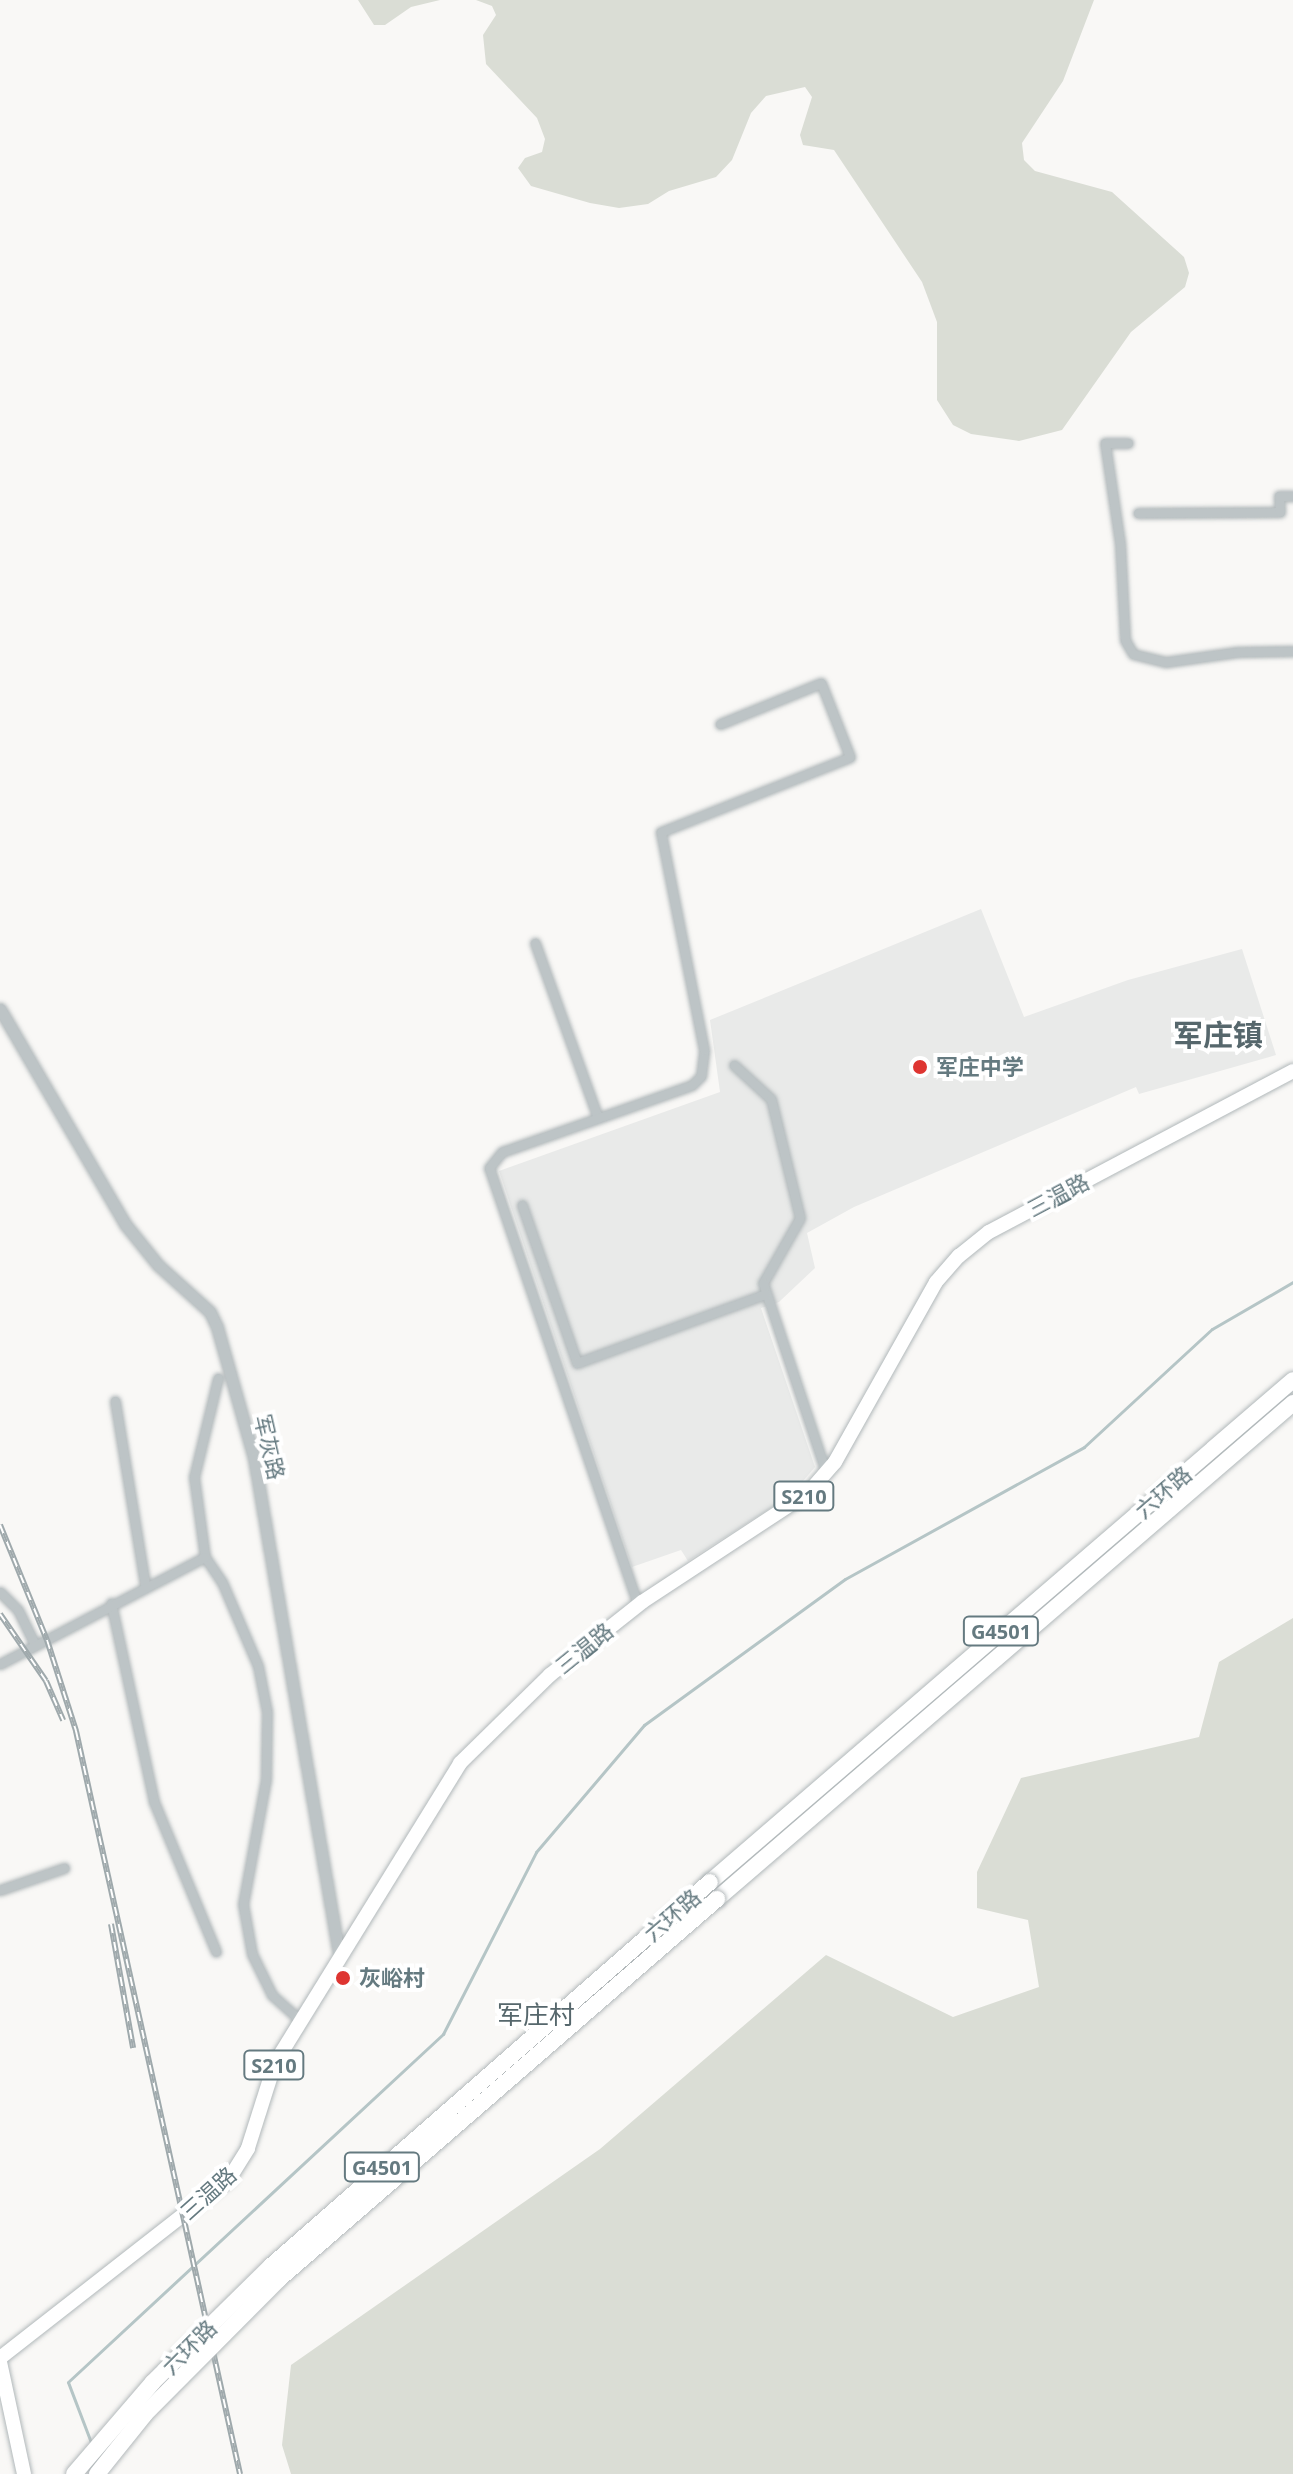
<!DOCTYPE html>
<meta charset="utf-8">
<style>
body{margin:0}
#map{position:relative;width:1293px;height:2474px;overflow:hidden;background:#f9f8f6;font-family:"Open Sans","Noto Sans SC",sans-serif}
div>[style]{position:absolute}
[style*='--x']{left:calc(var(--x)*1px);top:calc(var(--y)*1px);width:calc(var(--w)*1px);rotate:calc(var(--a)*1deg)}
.built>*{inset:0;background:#e9eae9}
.green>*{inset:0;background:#daddd5}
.stream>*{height:3px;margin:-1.5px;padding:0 1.5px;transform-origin:1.5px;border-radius:1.5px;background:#b5c5c6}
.roads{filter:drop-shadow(0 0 2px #b1b8ba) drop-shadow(0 0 2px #b1b8ba)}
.minor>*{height:9px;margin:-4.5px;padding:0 4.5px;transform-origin:4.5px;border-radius:4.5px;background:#bdc4c6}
.tertiary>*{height:11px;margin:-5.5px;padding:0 5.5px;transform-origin:5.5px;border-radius:5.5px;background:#bdc4c6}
.primary>*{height:14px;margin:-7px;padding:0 7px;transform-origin:7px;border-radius:7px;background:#fff}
.trunk>*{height:14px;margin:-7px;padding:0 7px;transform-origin:7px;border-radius:7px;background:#fff}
.motorway>*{height:16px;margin:-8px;padding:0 8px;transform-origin:8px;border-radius:8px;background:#fff}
.rail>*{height:6px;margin-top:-3px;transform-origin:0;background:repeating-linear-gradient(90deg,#fff 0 9px,#9fa9ac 0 18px);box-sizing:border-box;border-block:2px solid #9fa9ac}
.bridges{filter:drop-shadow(0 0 2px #b3b9bb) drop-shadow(0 0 2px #b3b9bb)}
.motorway-bridge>*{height:16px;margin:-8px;padding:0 8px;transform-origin:8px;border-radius:8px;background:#fff}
.dots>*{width:22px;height:22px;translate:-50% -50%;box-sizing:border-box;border:4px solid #fff;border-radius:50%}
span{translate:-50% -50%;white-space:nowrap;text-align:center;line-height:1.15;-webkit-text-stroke:8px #fff;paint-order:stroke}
.shield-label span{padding:2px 6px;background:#fff;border:2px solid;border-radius:6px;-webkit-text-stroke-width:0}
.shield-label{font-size:20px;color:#657a80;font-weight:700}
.poi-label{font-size:22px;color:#657a80;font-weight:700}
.left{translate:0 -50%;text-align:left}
.street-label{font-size:22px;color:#657a80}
.quarter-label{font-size:26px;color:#56676c}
.district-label{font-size:30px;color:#56676c;font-weight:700}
</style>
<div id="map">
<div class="built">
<i style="clip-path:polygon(981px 909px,1024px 1017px,1128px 980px,1242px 949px,1276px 1055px,1139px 1094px,1136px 1087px,854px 1207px,807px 1233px,815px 1268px,779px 1302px,761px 1308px,815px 1467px,791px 1495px,688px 1561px,681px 1550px,632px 1567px,499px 1171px,720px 1092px,710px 1020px)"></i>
</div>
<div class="green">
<i style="clip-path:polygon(358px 0,440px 0,411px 7px,385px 25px,374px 25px)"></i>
<i style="clip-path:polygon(476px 0,1094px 0,1063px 81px,1022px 143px,1024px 160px,1035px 171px,1112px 192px,1184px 257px,1189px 273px,1185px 287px,1131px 332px,1062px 430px,1019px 441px,971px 434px,953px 425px,937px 400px,937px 322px,922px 282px,834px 150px,803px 145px,800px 135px,812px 97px,805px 87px,766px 96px,751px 113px,732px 160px,716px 177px,669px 191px,648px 204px,619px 208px,590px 203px,531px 186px,518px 168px,525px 158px,542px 152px,545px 139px,537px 118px,486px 64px,483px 35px,496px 15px,492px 6px)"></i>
<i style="clip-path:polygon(1293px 1618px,1293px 2474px,291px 2474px,282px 2445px,291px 2365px,600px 2149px,826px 1955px,953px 2017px,1039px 1987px,1028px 1920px,977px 1908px,977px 1872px,1021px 1778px,1199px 1737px,1219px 1662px)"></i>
</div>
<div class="stream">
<i style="--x:92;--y:2445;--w:67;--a:-110.9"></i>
<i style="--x:68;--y:2382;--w:512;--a:-42.86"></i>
<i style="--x:443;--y:2034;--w:204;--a:-62.9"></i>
<i style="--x:536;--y:1852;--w:167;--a:-49.6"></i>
<i style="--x:644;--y:1725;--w:248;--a:-36"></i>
<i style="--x:845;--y:1579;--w:273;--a:-28.9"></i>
<i style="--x:1084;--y:1447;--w:174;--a:-42.7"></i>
<i style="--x:1212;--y:1329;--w:94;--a:-30.1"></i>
</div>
<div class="roads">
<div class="minor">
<i style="--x:1128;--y:443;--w:23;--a:180"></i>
<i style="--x:1105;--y:443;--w:101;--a:81.5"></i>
<i style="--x:1120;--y:543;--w:97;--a:87"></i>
<i style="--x:1125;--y:640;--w:16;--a:60"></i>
<i style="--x:1133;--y:654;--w:34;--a:14"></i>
<i style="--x:1166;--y:662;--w:72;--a:-8"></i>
<i style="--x:1237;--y:652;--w:56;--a:-1"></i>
<i style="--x:1138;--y:513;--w:142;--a:-0.4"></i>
<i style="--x:1280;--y:512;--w:16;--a:-94"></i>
<i style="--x:1279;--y:496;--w:14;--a:0"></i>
<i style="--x:535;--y:943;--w:186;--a:70.2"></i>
<i style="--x:734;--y:1065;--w:50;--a:42.6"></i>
<i style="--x:771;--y:1099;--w:122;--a:76.3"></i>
<i style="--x:800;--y:1218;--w:75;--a:119.6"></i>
<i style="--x:763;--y:1283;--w:199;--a:71.6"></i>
<i style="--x:522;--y:1205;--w:167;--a:70.8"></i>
<i style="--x:577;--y:1363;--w:201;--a:-20.1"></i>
<i style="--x:218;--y:1378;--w:102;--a:103.6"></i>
<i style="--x:194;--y:1477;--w:81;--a:82.2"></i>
<i style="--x:205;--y:1557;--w:30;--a:56"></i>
<i style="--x:222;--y:1582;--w:91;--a:66.8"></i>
<i style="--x:258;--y:1666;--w:47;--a:78.9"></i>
<i style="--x:267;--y:1712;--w:67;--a:90.9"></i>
<i style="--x:266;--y:1779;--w:127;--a:100.4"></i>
<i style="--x:243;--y:1904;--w:51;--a:79.8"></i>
<i style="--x:252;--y:1954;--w:46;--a:64"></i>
<i style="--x:272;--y:1995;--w:38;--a:42"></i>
<i style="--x:115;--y:1401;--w:186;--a:80.7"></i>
<i style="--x:0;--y:1592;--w:25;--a:45"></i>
<i style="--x:18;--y:1610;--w:39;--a:64"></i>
<i style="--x:111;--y:1603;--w:204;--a:77.8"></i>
<i style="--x:154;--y:1802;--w:162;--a:67.5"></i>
<i style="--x:638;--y:1605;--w:462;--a:-108.8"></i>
<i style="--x:489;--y:1168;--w:21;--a:-51"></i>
<i style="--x:502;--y:1152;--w:201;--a:-19.4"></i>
<i style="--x:692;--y:1085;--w:13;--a:-45"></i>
<i style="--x:701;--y:1076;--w:26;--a:-83"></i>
<i style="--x:704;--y:1050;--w:222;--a:-101.2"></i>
<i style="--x:661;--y:832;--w:203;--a:-21.6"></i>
<i style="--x:850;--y:757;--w:79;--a:-111.4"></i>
<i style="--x:821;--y:683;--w:109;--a:157.9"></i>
<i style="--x:0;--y:1664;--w:231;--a:-27.6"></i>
<i style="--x:0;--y:1890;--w:68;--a:-19"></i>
</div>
<div class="tertiary">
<i style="--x:0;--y:1009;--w:249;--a:59.8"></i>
<i style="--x:125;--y:1224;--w:53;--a:51.2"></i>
<i style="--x:158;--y:1265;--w:70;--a:42.1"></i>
<i style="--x:210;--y:1312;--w:17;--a:65"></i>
<i style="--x:217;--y:1327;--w:136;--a:74.2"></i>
<i style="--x:254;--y:1458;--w:509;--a:80.28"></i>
</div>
<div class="primary">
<i style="--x:0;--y:2358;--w:291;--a:-38"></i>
<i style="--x:229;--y:2179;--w:36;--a:-58"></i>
<i style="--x:248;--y:2148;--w:89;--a:-72.4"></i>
<i style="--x:275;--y:2063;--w:352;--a:-58.3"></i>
<i style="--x:460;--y:1763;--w:126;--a:-44.4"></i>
<i style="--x:550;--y:1675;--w:117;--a:-38.4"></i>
<i style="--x:642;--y:1602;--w:199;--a:-33.3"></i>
<i style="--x:808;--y:1493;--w:41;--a:-48.9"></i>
<i style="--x:835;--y:1462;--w:206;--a:-60.7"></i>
<i style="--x:936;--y:1282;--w:35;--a:-49"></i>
<i style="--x:959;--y:1256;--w:38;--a:-39"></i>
<i style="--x:989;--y:1232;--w:344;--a:-27.9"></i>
</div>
<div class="trunk">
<i style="--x:0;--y:2362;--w:115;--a:77.9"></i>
</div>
<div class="motorway">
<i style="--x:710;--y:1882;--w:769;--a:-40.73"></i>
<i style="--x:717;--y:1899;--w:760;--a:-40.73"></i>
</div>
</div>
<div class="rail">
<i style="--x:0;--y:1525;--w:124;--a:67.8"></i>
<i style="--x:47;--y:1640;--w:96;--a:72.3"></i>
<i style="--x:76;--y:1731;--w:761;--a:77.55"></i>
<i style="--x:0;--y:1614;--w:81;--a:55.5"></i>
<i style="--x:46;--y:1681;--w:43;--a:66.4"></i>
<i style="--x:111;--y:1924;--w:126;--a:79.9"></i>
</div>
<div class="bridges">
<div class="motorway-bridge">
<i style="--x:74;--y:2474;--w:121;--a:-49.3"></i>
<i style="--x:153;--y:2382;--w:165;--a:-44.5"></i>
<i style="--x:271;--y:2266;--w:583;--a:-41.18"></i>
<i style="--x:97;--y:2474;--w:77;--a:-51.3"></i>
<i style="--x:145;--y:2414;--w:190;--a:-45.2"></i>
<i style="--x:279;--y:2279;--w:580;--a:-40.94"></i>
</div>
</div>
<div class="dots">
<i style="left:920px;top:1067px;background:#de3531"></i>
<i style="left:343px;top:1978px;background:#de3531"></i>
</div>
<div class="shield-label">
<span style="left:804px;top:1496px">S210</span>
<span style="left:1001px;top:1631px">G4501</span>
<span style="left:274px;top:2065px">S210</span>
<span style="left:382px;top:2167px">G4501</span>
</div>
<div class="poi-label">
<span class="left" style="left:936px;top:1067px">军庄中学</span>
<span class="left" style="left:359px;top:1978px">灰峪村</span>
</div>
<div class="street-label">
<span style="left:1058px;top:1195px;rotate:-28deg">三温路</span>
<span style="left:270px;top:1447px;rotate:77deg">军灰路</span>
<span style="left:1163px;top:1492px;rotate:-41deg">六环路</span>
<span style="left:584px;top:1648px;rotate:-39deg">三温路</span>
<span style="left:672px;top:1915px;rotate:-41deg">六环路</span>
<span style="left:208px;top:2193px;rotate:-42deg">三温路</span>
<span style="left:189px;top:2347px;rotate:-45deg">六环路</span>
</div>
<div class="quarter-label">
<span style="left:536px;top:2015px">军庄村</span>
</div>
<div class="district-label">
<span style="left:1218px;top:1035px">军庄镇</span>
</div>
</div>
